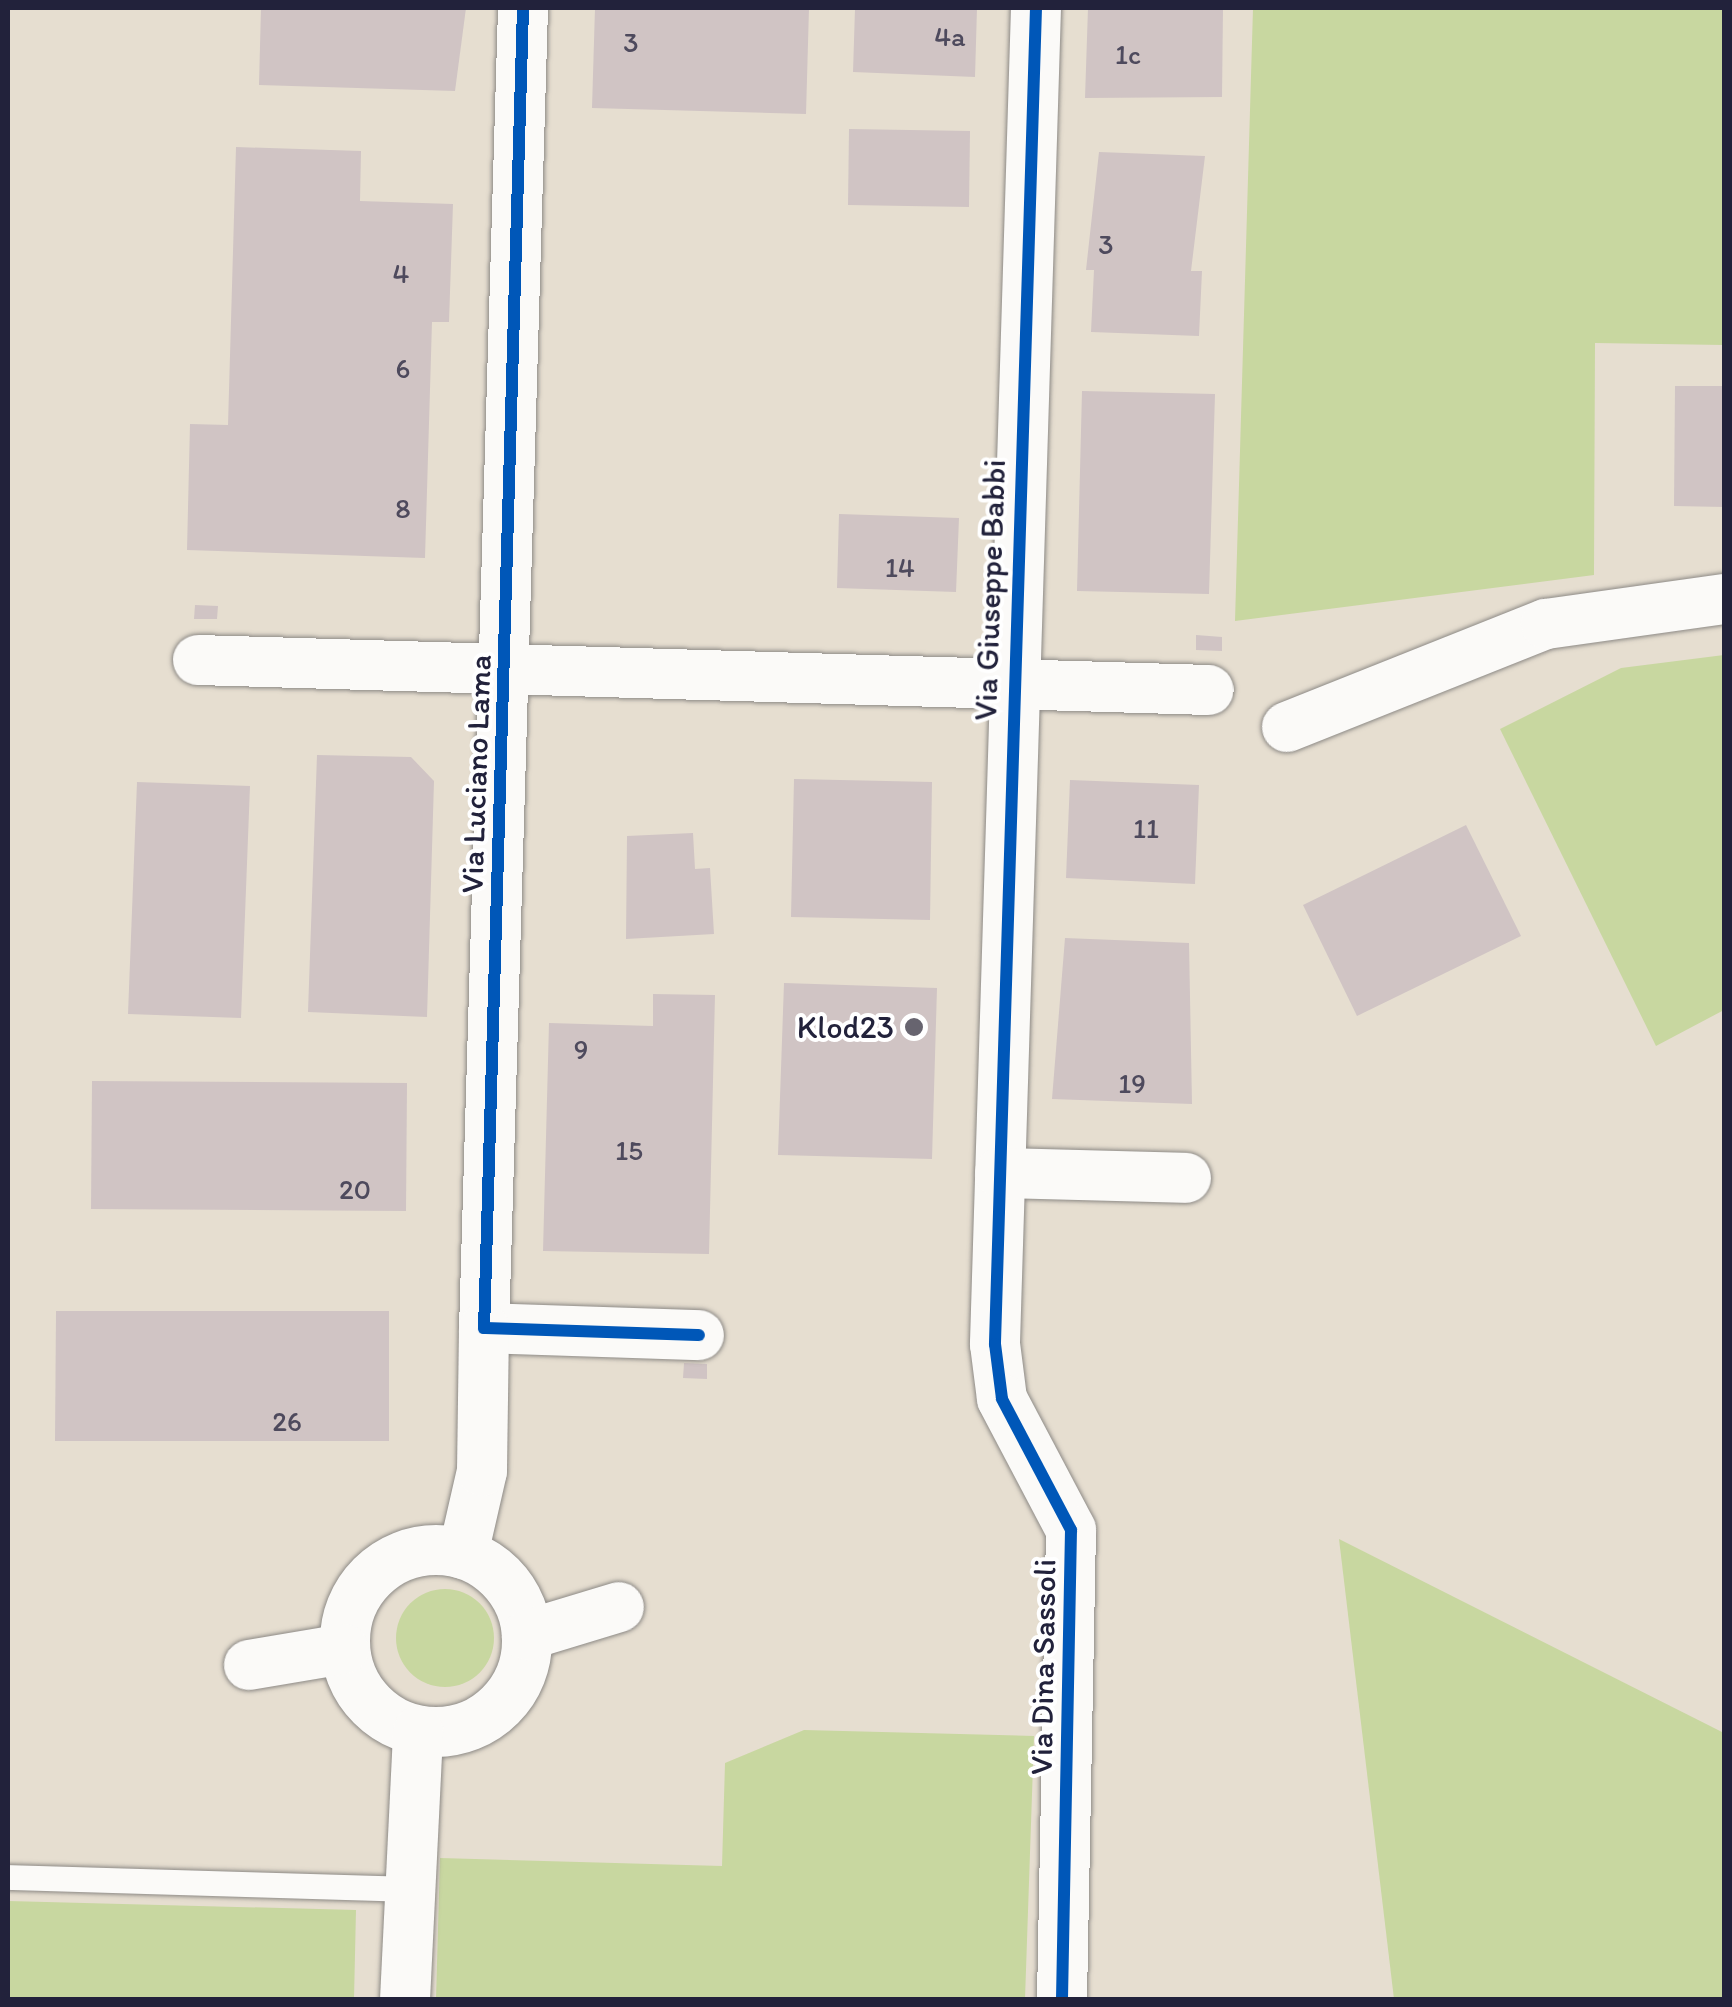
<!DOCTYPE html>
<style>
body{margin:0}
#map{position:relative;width:1732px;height:2007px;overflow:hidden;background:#e6ded0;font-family:Itim,sans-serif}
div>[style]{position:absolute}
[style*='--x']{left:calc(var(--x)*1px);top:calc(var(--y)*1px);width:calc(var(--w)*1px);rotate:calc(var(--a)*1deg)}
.green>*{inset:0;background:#c8d7a0}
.round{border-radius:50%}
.building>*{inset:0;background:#d0c4c4}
.roads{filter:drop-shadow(0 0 2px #8d8a86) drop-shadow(0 0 2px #8d8a86)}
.service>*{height:25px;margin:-12.5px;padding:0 12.5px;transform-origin:12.5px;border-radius:12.5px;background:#fbfaf8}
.minor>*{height:50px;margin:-25px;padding:0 25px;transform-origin:25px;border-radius:25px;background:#fbfaf8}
.minor>.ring{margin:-25px;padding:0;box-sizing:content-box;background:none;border:50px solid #fbfaf8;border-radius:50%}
.cycleway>*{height:12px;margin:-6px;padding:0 6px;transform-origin:6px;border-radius:6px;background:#0057b8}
.dots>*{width:28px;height:28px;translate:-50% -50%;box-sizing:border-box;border:5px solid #fff;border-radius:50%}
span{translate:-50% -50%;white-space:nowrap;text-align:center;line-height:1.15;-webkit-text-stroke:8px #fff;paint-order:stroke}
.number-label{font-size:28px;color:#4e4a5d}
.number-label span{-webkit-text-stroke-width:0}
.street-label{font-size:32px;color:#22223b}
.poi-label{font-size:32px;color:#22223b}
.right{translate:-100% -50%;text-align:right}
.frame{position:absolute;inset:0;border:10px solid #22223b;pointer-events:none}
</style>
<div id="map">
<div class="green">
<i style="clip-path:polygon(1253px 8px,1724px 8px,1724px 345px,1595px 343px,1594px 575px,1235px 621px)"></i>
<i style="clip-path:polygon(1724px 655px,1724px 1010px,1656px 1046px,1500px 729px,1621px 668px)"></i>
<i style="clip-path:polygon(1339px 1539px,1724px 1733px,1724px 1999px,1394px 1999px)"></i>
<i class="round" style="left:396px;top:1589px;width:98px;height:98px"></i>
<i style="clip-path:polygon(804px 1730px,1034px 1736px,1025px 1999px,436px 1999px,440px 1858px,722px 1866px,725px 1763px)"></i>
<i style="clip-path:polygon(8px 1901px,356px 1910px,354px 1999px,8px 1999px)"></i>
</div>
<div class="building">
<i style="clip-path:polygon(261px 8px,466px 8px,455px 91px,259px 85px)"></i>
<i style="clip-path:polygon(595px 8px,809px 8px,806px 114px,592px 108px)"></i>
<i style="clip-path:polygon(855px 8px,977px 8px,975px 77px,853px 72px)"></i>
<i style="clip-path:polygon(1088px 8px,1223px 8px,1222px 97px,1085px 98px)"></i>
<i style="clip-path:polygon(849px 129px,970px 131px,969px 207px,848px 205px)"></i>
<i style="clip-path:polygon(236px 147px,361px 151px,360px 201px,453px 204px,449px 322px,432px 322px,425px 558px,187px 550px,190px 424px,228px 425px)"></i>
<i style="clip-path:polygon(1099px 152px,1205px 156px,1191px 271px,1202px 271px,1199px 336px,1091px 332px,1094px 270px,1086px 270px)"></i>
<i style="clip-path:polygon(1675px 386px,1724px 386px,1724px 507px,1674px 506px)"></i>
<i style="clip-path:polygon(1082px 391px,1215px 394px,1209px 594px,1077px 591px)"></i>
<i style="clip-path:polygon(839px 514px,959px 518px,956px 592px,837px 588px)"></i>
<i style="clip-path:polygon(195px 605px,218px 606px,217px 619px,194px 619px)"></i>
<i style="clip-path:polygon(1196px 635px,1222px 637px,1222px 651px,1196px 650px)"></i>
<i style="clip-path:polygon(317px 755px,411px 757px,434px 781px,427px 1017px,308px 1012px)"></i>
<i style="clip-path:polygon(794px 779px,932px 782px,930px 920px,791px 917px)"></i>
<i style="clip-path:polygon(1070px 780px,1199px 785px,1195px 884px,1066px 878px)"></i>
<i style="clip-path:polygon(137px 782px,250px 786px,241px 1018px,128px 1014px)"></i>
<i style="clip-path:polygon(1466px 825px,1521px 936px,1357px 1016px,1303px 905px)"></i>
<i style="clip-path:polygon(693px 833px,695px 869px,710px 868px,714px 934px,626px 939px,627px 836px)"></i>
<i style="clip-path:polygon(1065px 938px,1189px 943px,1192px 1104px,1052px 1099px)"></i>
<i style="clip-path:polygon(784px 983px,937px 988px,932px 1159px,778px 1155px)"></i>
<i style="clip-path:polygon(653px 994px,715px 995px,709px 1254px,543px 1251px,549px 1023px,653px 1026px)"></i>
<i style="clip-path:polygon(92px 1081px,407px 1083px,406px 1211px,91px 1209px)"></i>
<i style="clip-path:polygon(56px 1311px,389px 1311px,389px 1441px,55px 1441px)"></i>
<i style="clip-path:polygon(684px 1363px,707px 1364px,707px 1379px,683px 1378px)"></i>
</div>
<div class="roads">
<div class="service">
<i style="--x:8;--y:1877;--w:400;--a:1.7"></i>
</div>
<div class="minor">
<i style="--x:523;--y:8;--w:1321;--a:91.69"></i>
<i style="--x:484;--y:1328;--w:215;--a:1.9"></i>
<i style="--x:1036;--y:8;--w:1337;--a:91.76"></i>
<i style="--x:995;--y:1344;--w:55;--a:82.7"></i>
<i style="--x:1002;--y:1399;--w:148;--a:62.2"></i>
<i style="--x:1071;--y:1530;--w:470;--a:91.1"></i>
<i style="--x:198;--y:660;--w:1011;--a:1.7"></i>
<i style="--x:1287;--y:727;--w:279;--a:-21.7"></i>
<i style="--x:1546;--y:624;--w:180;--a:-8"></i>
<i style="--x:1000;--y:1173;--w:186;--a:1.5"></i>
<i class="ring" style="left:345px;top:1550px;width:132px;height:132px"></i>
<i style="--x:463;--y:1554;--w:85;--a:-77.1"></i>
<i style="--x:482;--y:1471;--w:143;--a:-89.2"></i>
<i style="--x:527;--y:1635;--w:96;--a:-16.9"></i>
<i style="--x:249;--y:1665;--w:96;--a:-9.6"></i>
<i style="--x:405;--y:2000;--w:269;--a:-87.2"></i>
</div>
</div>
<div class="cycleway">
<i style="--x:523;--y:8;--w:1321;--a:91.69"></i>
<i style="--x:484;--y:1328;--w:215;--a:1.9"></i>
<i style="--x:1036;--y:8;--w:1337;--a:91.76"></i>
<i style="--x:995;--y:1344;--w:55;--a:82.7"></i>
<i style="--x:1002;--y:1399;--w:148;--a:62.2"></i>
<i style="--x:1071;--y:1530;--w:470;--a:91.1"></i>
</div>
<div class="dots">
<i style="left:914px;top:1027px;background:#67646f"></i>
</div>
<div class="number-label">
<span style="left:950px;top:36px">4a</span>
<span style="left:631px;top:42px">3</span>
<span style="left:1128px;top:54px">1c</span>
<span style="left:1106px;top:244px">3</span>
<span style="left:401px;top:273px">4</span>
<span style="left:403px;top:368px">6</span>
<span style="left:403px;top:508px">8</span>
<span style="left:900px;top:567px">14</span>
<span style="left:1146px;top:828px">11</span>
<span style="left:581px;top:1049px">9</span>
<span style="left:1132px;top:1083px">19</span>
<span style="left:629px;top:1150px">15</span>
<span style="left:355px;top:1189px">20</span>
<span style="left:287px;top:1421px">26</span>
</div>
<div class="street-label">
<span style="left:990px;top:590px;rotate:-88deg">Via Giuseppe Babbi</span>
<span style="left:476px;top:774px;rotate:-88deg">Via Luciano Lama</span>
<span style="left:1043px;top:1667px;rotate:-89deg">Via Dina Sassoli</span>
</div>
<div class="poi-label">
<span class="right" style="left:894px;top:1027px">Klod23</span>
</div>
<div class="frame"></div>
</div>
